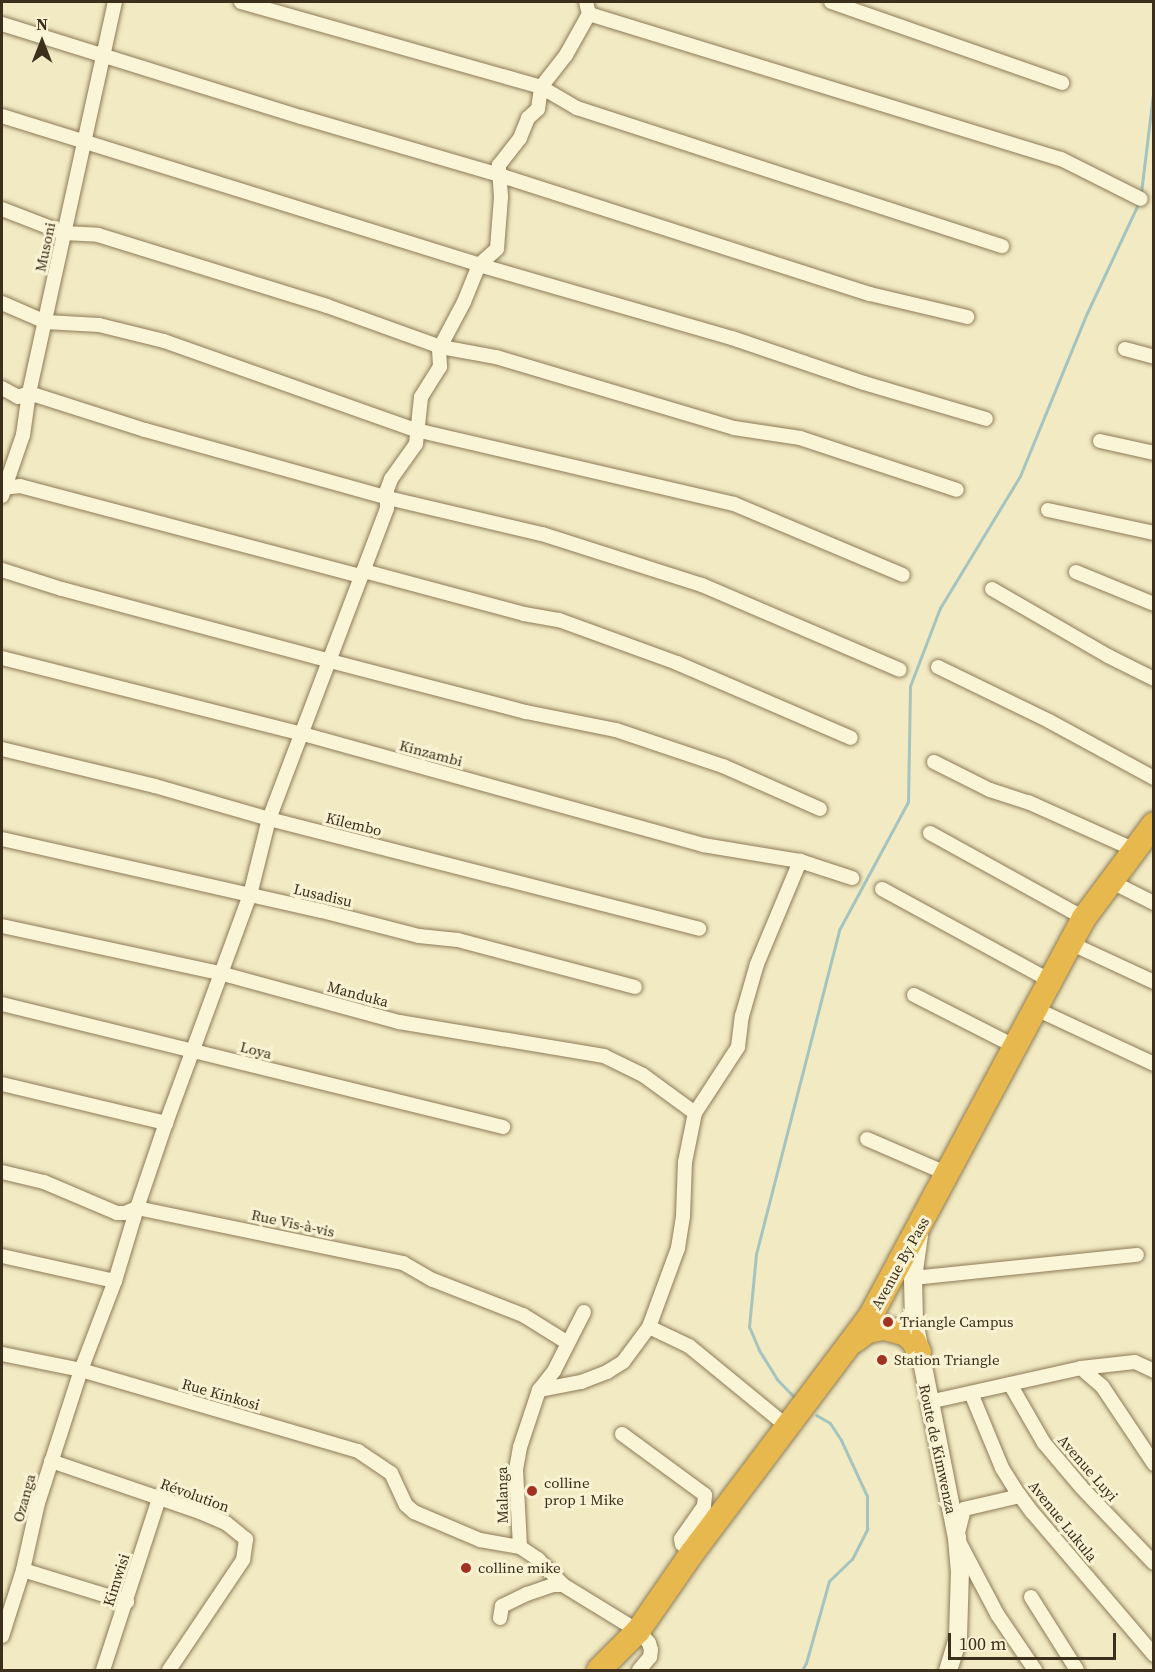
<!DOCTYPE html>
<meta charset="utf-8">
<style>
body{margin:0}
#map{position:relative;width:1155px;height:1672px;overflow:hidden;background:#f1eac3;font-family:"Source Serif 4",serif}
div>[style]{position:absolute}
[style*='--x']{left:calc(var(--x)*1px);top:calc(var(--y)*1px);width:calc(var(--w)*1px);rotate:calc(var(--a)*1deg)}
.stream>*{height:3px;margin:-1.5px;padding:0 1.5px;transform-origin:1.5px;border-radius:1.5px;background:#a5c4bf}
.roads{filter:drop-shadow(0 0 2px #8d7b58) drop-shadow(0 0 2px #8d7b58)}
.street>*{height:14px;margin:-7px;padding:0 7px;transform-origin:7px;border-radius:7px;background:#fbf5d7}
.secondary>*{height:18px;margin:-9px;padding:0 9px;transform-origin:9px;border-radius:9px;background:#fbf5d7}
.highway>*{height:24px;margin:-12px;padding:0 12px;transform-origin:12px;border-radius:12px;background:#e6b84e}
.dots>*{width:16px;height:16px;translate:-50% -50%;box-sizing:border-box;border:3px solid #f8f2d3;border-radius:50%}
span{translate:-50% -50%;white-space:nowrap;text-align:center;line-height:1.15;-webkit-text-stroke:6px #f8f2d3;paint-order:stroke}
.street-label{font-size:15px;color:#3c301d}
.poi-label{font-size:15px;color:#3c301d}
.left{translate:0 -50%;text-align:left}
.frame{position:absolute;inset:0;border:3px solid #3c301d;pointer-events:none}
.north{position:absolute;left:12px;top:12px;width:60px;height:60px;-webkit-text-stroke:4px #f8f2d3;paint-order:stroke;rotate:0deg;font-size:16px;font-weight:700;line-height:24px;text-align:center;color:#3c301d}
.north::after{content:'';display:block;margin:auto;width:21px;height:27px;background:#3c301d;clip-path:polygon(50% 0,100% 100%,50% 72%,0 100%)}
.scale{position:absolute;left:948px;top:1633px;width:168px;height:27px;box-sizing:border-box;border:3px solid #3c301d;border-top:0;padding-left:8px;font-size:18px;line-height:21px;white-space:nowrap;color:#3c301d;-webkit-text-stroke:4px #f8f2d3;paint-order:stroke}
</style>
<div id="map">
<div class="stream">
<i style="--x:1141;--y:193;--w:109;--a:-83.1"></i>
<i style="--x:796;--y:1399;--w:28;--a:-134"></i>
<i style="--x:777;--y:1379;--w:34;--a:-122"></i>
<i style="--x:759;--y:1350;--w:25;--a:-113"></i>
<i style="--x:749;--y:1327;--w:73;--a:-84.5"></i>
<i style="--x:756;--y:1254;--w:334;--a:-75.6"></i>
<i style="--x:839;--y:930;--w:145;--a:-61.7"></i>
<i style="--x:908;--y:802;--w:116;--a:-89"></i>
<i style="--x:910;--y:686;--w:84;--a:-69"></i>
<i style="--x:940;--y:608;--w:154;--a:-58.8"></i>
<i style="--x:1020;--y:476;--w:176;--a:-67.7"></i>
<i style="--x:1087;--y:313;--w:123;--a:-64.9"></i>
<i style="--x:802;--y:1670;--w:8;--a:-60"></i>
<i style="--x:806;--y:1663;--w:85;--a:-74.3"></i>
<i style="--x:829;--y:1581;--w:32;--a:-44"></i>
<i style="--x:852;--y:1559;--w:34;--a:-63"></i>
<i style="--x:867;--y:1529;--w:33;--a:-90"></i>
<i style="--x:867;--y:1496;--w:62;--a:-114.9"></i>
<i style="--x:841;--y:1440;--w:20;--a:-123"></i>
<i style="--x:830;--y:1423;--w:16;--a:-150"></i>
</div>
<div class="roads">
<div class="street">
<i style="--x:241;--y:2;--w:312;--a:15.8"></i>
<i style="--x:541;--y:87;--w:42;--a:30.3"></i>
<i style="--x:577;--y:108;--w:447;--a:18"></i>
<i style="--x:831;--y:2;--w:245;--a:19.3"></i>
<i style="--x:589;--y:14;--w:494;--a:17.1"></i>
<i style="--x:1061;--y:159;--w:89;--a:26.6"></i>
<i style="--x:2;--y:24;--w:313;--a:17.3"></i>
<i style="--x:301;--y:117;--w:206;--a:16.3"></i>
<i style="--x:499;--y:175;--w:390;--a:17.8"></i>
<i style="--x:870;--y:294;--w:100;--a:13.3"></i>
<i style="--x:2;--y:116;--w:500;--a:17.3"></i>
<i style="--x:479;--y:265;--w:263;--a:16.1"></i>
<i style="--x:732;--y:338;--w:139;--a:18.8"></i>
<i style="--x:864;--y:383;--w:127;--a:16.4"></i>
<i style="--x:2;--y:209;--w:66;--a:21.2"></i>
<i style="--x:64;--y:233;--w:34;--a:3"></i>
<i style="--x:98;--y:235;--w:240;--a:17.2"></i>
<i style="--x:327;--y:306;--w:121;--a:19.8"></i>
<i style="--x:441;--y:347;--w:56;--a:10.3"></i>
<i style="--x:496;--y:357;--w:248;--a:16.6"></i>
<i style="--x:734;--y:428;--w:67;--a:8.6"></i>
<i style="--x:800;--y:438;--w:165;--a:18.3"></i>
<i style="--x:2;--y:303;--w:48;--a:23.4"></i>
<i style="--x:46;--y:322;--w:53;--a:3.2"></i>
<i style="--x:99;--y:325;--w:67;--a:13.8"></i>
<i style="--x:164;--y:341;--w:267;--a:19.5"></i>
<i style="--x:416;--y:430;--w:326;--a:13.1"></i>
<i style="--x:734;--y:504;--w:183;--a:22.8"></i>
<i style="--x:1125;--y:349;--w:30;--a:15"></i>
<i style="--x:2;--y:388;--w:18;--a:29"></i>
<i style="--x:18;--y:397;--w:12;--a:-20"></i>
<i style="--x:29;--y:393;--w:122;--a:17.7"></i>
<i style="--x:145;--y:430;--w:252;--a:15.6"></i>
<i style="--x:388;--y:498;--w:158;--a:13.2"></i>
<i style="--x:542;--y:534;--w:168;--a:17.7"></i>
<i style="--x:702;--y:585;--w:215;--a:23.2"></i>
<i style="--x:1100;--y:441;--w:55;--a:12.5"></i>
<i style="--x:2;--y:488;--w:18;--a:-6"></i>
<i style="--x:20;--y:486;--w:353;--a:14.8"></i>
<i style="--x:2;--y:496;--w:65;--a:-71"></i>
<i style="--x:23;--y:435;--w:42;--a:-81.9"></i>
<i style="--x:29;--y:393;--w:400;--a:-77.6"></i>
<i style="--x:1048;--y:510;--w:108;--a:12.2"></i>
<i style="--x:2;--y:570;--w:63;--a:17.6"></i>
<i style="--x:62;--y:589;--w:278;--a:15"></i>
<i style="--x:330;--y:661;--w:203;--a:14.6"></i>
<i style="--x:526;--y:712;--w:92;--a:11.3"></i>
<i style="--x:616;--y:730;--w:113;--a:18.6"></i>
<i style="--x:723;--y:766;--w:106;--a:23.9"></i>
<i style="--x:364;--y:571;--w:166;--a:15"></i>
<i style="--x:524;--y:614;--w:36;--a:10"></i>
<i style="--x:559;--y:620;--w:126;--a:20"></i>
<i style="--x:677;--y:663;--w:189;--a:23.3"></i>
<i style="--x:1076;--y:572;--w:84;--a:22.3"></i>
<i style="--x:992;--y:589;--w:134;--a:30"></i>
<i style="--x:1108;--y:656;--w:51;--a:26.6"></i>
<i style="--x:2;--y:658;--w:310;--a:14.2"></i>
<i style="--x:303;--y:734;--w:415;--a:15.5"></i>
<i style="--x:703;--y:845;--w:98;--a:9.4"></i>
<i style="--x:800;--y:861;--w:55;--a:18.1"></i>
<i style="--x:938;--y:667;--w:123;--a:25.9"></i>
<i style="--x:1049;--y:721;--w:119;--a:28.5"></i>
<i style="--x:2;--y:749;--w:157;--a:13.6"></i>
<i style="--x:155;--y:786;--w:119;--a:16.1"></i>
<i style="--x:269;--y:819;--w:444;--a:14.3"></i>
<i style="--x:934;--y:762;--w:63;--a:26.6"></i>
<i style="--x:990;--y:790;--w:40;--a:18"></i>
<i style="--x:1028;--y:802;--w:117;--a:24.2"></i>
<i style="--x:930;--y:833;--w:176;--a:28.9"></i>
<i style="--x:2;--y:839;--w:328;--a:12.7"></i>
<i style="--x:322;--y:911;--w:100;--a:14.5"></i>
<i style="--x:419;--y:936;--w:39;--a:6"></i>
<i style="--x:458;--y:940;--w:183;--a:14.9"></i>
<i style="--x:1110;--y:881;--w:49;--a:26.6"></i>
<i style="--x:882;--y:889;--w:192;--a:28.6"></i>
<i style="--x:2;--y:926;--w:223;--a:12.2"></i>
<i style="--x:220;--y:973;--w:186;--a:15.3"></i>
<i style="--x:399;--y:1022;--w:208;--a:9.4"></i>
<i style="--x:604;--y:1056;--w:43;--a:26"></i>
<i style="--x:643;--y:1075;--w:64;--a:36.2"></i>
<i style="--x:1070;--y:943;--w:93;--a:24.9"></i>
<i style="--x:914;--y:995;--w:114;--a:27"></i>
<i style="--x:2;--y:1004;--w:516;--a:13.79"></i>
<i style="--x:1036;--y:1009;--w:130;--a:25"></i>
<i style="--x:2;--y:1084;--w:169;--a:13.4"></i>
<i style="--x:867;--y:1139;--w:88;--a:23.4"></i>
<i style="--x:2;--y:1172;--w:43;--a:13.4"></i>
<i style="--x:44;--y:1182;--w:79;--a:23"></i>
<i style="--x:117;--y:1213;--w:8;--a:0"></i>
<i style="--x:125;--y:1213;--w:13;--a:-23"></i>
<i style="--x:137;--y:1208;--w:272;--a:11.7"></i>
<i style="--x:403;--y:1263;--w:34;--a:30"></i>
<i style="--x:433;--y:1280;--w:97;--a:21.3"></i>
<i style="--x:523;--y:1315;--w:53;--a:31.9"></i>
<i style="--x:2;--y:1256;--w:116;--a:12.5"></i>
<i style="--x:913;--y:1278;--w:225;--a:-5.9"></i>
<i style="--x:584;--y:1312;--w:66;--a:117"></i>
<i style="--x:554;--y:1371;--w:24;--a:128"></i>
<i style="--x:539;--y:1390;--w:60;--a:108.4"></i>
<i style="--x:520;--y:1447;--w:23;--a:100"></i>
<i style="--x:516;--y:1470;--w:77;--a:87"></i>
<i style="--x:520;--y:1547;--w:22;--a:34"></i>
<i style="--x:538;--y:1559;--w:36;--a:46"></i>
<i style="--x:563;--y:1585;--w:88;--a:31.5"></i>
<i style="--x:638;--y:1631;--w:16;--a:47"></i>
<i style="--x:649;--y:1643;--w:7;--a:74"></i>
<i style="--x:651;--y:1650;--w:7;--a:98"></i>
<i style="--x:650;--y:1657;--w:17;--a:130"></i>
<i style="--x:649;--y:1327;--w:44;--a:25.4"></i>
<i style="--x:689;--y:1346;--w:128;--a:39.3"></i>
<i style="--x:2;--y:1354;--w:81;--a:11.4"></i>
<i style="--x:81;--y:1370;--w:289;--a:16.3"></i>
<i style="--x:358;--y:1451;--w:40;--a:34"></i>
<i style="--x:391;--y:1473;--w:35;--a:65"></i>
<i style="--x:406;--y:1505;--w:11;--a:41"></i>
<i style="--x:414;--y:1512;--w:72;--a:23"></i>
<i style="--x:480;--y:1540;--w:41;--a:9.9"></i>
<i style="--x:1081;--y:1368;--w:28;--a:41"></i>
<i style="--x:1102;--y:1386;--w:94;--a:56.3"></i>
<i style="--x:1010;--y:1384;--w:68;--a:60"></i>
<i style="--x:1044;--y:1443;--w:57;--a:49.9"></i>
<i style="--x:1081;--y:1487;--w:105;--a:46.2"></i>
<i style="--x:539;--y:1390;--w:43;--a:-10.8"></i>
<i style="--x:581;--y:1382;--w:28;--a:-21"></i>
<i style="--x:607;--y:1372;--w:19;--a:-32"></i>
<i style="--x:623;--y:1362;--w:44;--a:-53.4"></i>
<i style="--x:649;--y:1327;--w:84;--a:-69.8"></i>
<i style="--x:678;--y:1248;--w:32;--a:-81"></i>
<i style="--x:683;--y:1216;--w:54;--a:-87.9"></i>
<i style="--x:685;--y:1162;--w:50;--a:-78.5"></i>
<i style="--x:695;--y:1113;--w:79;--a:-56.9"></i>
<i style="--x:738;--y:1047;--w:31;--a:-83"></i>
<i style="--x:742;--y:1016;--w:54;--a:-73.9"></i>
<i style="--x:757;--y:964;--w:112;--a:-67.3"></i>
<i style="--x:971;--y:1393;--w:81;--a:67.5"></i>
<i style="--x:1002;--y:1468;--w:25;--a:58"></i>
<i style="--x:1015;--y:1489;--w:29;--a:54"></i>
<i style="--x:1032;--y:1512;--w:188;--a:49.5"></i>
<i style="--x:929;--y:1402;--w:156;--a:-12.6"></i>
<i style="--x:1081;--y:1368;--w:54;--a:-6.3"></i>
<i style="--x:1135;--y:1362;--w:21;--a:25"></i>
<i style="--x:622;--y:1434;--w:103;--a:36.3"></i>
<i style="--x:705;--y:1495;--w:11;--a:95"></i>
<i style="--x:704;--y:1506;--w:40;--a:124.9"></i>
<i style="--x:681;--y:1539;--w:5;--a:79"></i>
<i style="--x:682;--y:1544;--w:13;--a:42"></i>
<i style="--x:51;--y:1461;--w:157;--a:18.9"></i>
<i style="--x:200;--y:1512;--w:28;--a:23"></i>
<i style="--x:226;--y:1523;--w:26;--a:39"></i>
<i style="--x:246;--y:1539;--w:21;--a:98"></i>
<i style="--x:243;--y:1560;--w:133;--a:123.9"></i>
<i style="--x:1020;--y:1496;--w:57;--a:166.9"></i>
<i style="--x:964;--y:1509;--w:30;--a:104"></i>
<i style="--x:957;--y:1538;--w:86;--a:62.2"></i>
<i style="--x:997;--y:1614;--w:68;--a:55.8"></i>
<i style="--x:23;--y:1570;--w:109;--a:17.1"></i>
<i style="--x:1031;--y:1597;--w:86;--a:57.8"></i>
<i style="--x:500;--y:1618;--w:12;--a:-81"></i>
<i style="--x:502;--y:1606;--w:28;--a:-26"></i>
<i style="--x:527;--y:1594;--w:28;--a:-19"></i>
<i style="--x:553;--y:1585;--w:10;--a:0"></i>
<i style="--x:2;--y:1636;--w:69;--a:-72.3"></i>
<i style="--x:23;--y:1570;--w:69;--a:-77.4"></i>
<i style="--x:38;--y:1503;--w:140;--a:-72.1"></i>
<i style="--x:81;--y:1370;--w:95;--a:-69.1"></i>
<i style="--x:115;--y:1281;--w:76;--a:-73.2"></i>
<i style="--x:137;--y:1208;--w:90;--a:-71.2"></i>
<i style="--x:166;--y:1123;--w:243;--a:-69.8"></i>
<i style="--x:250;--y:895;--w:78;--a:-76"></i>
<i style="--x:269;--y:819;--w:333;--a:-69.2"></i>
<i style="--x:387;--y:508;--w:18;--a:-90"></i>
<i style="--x:387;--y:490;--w:12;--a:-70"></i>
<i style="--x:391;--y:479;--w:43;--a:-54.5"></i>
<i style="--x:416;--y:444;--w:47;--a:-83.9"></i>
<i style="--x:421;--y:397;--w:36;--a:-58"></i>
<i style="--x:440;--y:367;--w:18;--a:-93"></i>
<i style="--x:439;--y:349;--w:53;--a:-62"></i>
<i style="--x:464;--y:302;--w:40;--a:-68"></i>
<i style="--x:479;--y:265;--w:24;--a:-42"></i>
<i style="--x:497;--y:249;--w:52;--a:-85.6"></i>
<i style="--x:501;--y:197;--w:32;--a:-94"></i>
<i style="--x:499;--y:165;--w:34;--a:-52"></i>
<i style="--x:520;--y:138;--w:22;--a:-68"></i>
<i style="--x:528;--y:118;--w:13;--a:-42"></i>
<i style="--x:538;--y:109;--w:22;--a:-82"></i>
<i style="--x:541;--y:87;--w:41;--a:-52"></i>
<i style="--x:566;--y:55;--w:47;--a:-60.7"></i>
<i style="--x:589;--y:14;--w:12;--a:-104"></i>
<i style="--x:103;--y:1670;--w:180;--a:-71.9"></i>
</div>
<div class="secondary">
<i style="--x:919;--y:1235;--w:43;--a:97.9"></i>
<i style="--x:913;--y:1278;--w:43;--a:88.7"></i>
<i style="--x:914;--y:1321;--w:221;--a:78.8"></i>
<i style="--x:957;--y:1538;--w:32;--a:85"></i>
<i style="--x:960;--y:1570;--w:68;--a:91.7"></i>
<i style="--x:958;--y:1638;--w:34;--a:107"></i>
</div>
<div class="highway">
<i style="--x:854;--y:1341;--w:17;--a:-36"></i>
<i style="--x:868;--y:1331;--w:16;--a:-11"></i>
<i style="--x:884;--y:1328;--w:23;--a:15"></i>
<i style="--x:906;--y:1334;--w:11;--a:45"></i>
<i style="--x:914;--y:1342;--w:11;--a:63"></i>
<i style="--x:599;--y:1670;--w:55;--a:-45"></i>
<i style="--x:638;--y:1631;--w:95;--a:-55.3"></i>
<i style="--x:692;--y:1553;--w:296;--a:-53"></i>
<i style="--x:870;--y:1317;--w:453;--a:-61.8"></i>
<i style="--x:1084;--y:918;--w:117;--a:-53.3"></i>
</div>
</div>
<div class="dots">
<i style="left:888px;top:1322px;background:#a03324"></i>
<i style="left:882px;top:1360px;background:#a03324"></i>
<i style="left:532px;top:1491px;background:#a03324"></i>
<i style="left:466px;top:1568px;background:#a03324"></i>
</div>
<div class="street-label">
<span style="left:45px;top:247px;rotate:-78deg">Musoni</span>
<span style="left:431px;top:753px;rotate:15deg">Kinzambi</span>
<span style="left:354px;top:824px;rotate:14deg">Kilembo</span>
<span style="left:323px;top:895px;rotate:13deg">Lusadisu</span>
<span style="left:358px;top:994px;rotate:15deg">Manduka</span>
<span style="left:256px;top:1050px;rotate:14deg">Loya</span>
<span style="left:293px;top:1223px;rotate:12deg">Rue Vis-à-vis</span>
<span style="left:900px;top:1263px;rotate:-61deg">Avenue By Pass</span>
<span style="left:221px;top:1394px;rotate:16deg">Rue Kinkosi</span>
<span style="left:938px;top:1449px;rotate:78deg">Route de Kimwenza</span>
<span style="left:1088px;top:1468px;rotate:49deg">Avenue Luyi</span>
<span style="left:195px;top:1495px;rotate:20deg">Révolution</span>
<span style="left:502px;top:1495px;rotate:-91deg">Malanga</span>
<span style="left:24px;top:1498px;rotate:-75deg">Ozanga</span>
<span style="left:1063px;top:1521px;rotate:51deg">Avenue Lukula</span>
<span style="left:116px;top:1580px;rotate:-72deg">Kimwisi</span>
</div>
<div class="poi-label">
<span class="left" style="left:900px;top:1322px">Triangle Campus</span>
<span class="left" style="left:894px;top:1360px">Station Triangle</span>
<span class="left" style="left:544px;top:1491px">colline<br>prop 1 Mike</span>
<span class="left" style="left:478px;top:1568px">colline mike</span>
</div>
<div class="frame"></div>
<div class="north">N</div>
<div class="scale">100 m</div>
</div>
